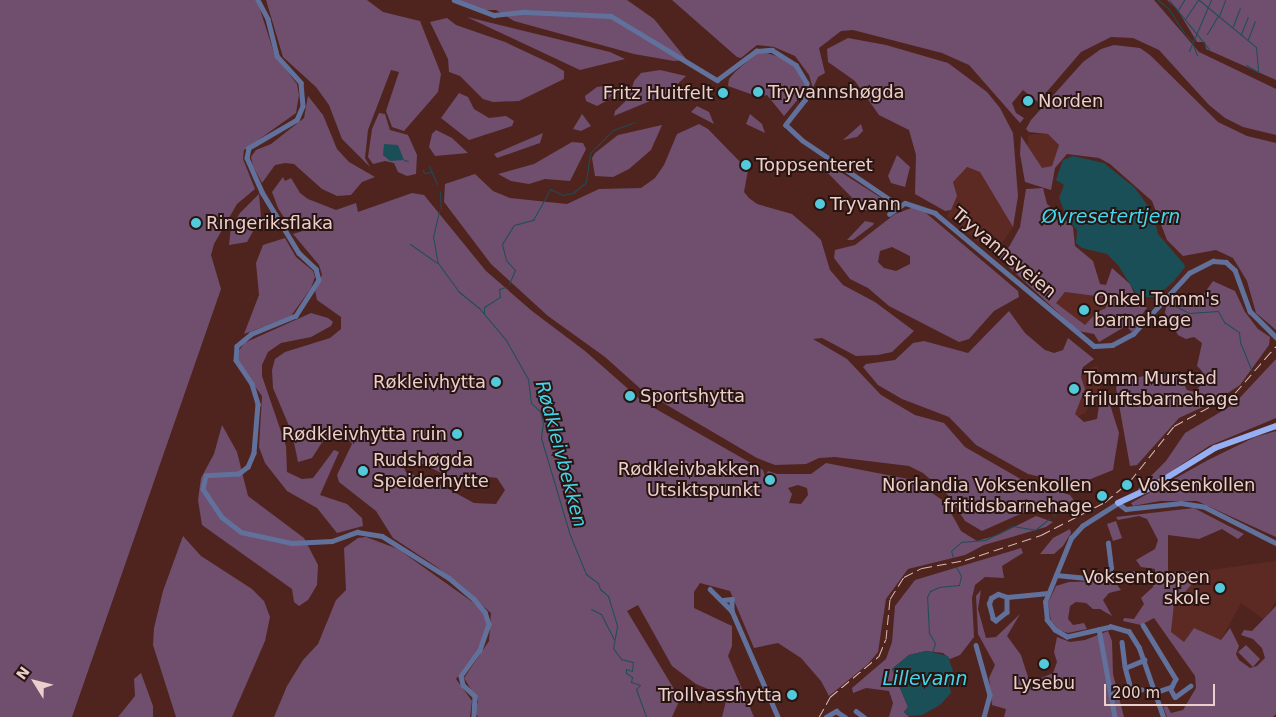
<!DOCTYPE html>
<meta charset="utf-8">
<style>
body{margin:0}
#map{position:relative;width:1276px;height:717px;overflow:hidden;background:#4f241e;font-family:"DejaVu Sans",sans-serif}
div>[style]{position:absolute}
[style*='--x']{left:calc(var(--x)*1px);top:calc(var(--y)*1px);width:calc(var(--w)*1px);rotate:calc(var(--a)*1deg)}
.built>*{inset:0;background:#5d2923}
.green>*{inset:0;background:#704e6e}
.water>*{inset:0;background:#1b4f57}
.stream>*{height:1px;margin:-0.5px;padding:0 0.5px;transform-origin:0.5px;border-radius:0.5px;background:#1b4f57}
.minor>*{height:4.5px;margin:-2.25px;padding:0 2.25px;transform-origin:2.25px;border-radius:2.25px;background:#61719b}
.major>*{height:5.5px;margin:-2.75px;padding:0 2.75px;transform-origin:2.75px;border-radius:2.75px;background:#95aff4}
.rail>*{height:1px;margin-top:-0.5px;transform-origin:0;background:repeating-linear-gradient(90deg,#d8bab4 0 10px,transparent 0 15px)}
.dots>*{width:14px;height:14px;translate:-50% -50%;box-sizing:border-box;border:2px solid #281411;border-radius:50%}
span{translate:-50% -50%;white-space:nowrap;text-align:center;line-height:1.15;-webkit-text-stroke:4px #281411;paint-order:stroke}
.poi-label{font-size:18px;color:#eccfca}
.left{translate:0 -50%;text-align:left}
.right{translate:-100% -50%;text-align:right}
.street-label{font-size:18px;color:#eccfca}
.water-label{font-size:19px;color:#43d5e9;font-style:italic}
.north{position:absolute;left:10px;top:657px;width:50px;height:50px;-webkit-text-stroke:4px #281411;paint-order:stroke;rotate:306deg;font-size:14px;font-weight:700;line-height:20px;text-align:center;color:#eccfca}
.north::after{content:'';display:block;margin:auto;width:18px;height:22px;background:#eccfca;clip-path:polygon(50% 0,100% 100%,50% 72%,0 100%)}
.scale{position:absolute;left:1104px;top:684px;width:111px;height:22px;box-sizing:border-box;border:2px solid #eccfca;border-top:0;padding-left:6px;font-size:15px;line-height:18px;white-space:nowrap;color:#eccfca;-webkit-text-stroke:4px #281411;paint-order:stroke}
</style>
<div id="map">
<div class="built">
<i style="clip-path:polygon(1035px 134px,1048px 134px,1059px 145px,1052px 166px,1042px 169px,1028px 148px,1028px 136px)"></i>
<i style="clip-path:polygon(966px 167px,980px 172px,1013px 227px,994px 255px,947px 216px,957px 196px,953px 182px)"></i>
<i style="clip-path:polygon(1065px 292px,1103px 297px,1108px 300px,1106px 308px,1097px 312px,1085px 325px,1055px 303px)"></i>
<i style="clip-path:polygon(1097px 366px,1103px 383px,1085px 413px,1075px 418px,1067px 377px)"></i>
<i style="clip-path:polygon(1276px 561px,1276px 601px,1265px 620px,1241px 603px,1221px 640px,1194px 628px,1184px 642px,1171px 632px,1174px 604px,1204px 571px)"></i>
</div>
<div class="green">
<i style="clip-path:polygon(0 0,257px 0,275px 56px,297px 84px,299px 95px,296px 113px,244px 150px,243px 159px,255px 189px,237px 204px,214px 244px,211px 255px,221px 289px,72px 717px,0 717px)"></i>
<i style="clip-path:polygon(266px 0,367px 0,383px 12px,420px 21px,441px 74px,438px 92px,404px 131px,392px 127px,386px 111px,399px 72px,391px 70px,368px 130px,365px 158px,370px 167px,342px 139px,329px 105px,316px 87px,283px 57px)"></i>
<i style="clip-path:polygon(458px 0,627px 0,654px 19px,687px 60px,674px 61px,634px 54px,514px 21px,496px 10px,478px 10px)"></i>
<i style="clip-path:polygon(672px 0,1154px 0,1199px 52px,1276px 89px,1276px 135px,1243px 127px,1225px 118px,1209px 105px,1159px 50px,1133px 38px,1111px 37px,1081px 52px,1038px 102px,1023px 90px,1012px 103px,1016px 113px,1024px 118px,1020px 123px,969px 65px,942px 53px,853px 30px,841px 31px,819px 48px,825px 73px,818px 77px,813px 88px,809px 75px,795px 56px,774px 47px,757px 45px,741px 58px,737px 57px)"></i>
<i style="clip-path:polygon(1167px 0,1276px 0,1276px 80px,1206px 49px,1205px 42px,1197px 42px,1177px 9px)"></i>
<i style="clip-path:polygon(467px 17px,610px 52px,625px 59px,580px 70px)"></i>
<i style="clip-path:polygon(447px 18px,456px 25px,505px 42px,554px 65px,564px 71px,564px 79px,519px 101px,493px 102px,483px 99px,460px 76px,449px 72px,448px 59px,430px 22px)"></i>
<i style="clip-path:polygon(848px 38px,886px 45px,948px 63px,987px 92px,1000px 108px,1013px 133px,1018px 196px,1013px 227px,980px 172px,967px 167px,953px 182px,957px 196px,951px 210px,945px 211px,915px 194px,916px 155px,909px 130px,879px 115px,855px 81px,828px 62px,827px 49px)"></i>
<i style="clip-path:polygon(1114px 45px,1140px 48px,1150px 55px,1218px 122px,1247px 136px,1276px 143px,1276px 330px,1256px 313px,1247px 281px,1233px 258px,1216px 250px,1183px 256px,1167px 240px,1152px 201px,1110px 164px,1099px 158px,1067px 154px,1055px 168px,1051px 190px,1025px 182px,1020px 154px,1021px 136px,1042px 168px,1052px 166px,1059px 145px,1048px 134px,1029px 132px,1026px 129px,1031px 120px,1083px 62px,1101px 49px)"></i>
<i style="clip-path:polygon(764px 52px,782px 58px,797px 69px,804px 83px,805px 91px,784px 116px,767px 95px,759px 97px,728px 86px,729px 79px,735px 72px,756px 54px)"></i>
<i style="clip-path:polygon(660px 70px,686px 76px,667px 94px,614px 116px,615px 111px,629px 98px,634px 81px,641px 73px)"></i>
<i style="clip-path:polygon(604px 86px,612px 89px,613px 94px,606px 101px,597px 106px,586px 101px,585px 96px,597px 87px)"></i>
<i style="clip-path:polygon(459px 93px,468px 97px,474px 109px,489px 118px,506px 116px,514px 121px,512px 126px,469px 140px,441px 118px)"></i>
<i style="clip-path:polygon(308px 96px,323px 115px,337px 149px,349px 162px,375px 177px,362px 182px,351px 195px,337px 196px,322px 189px,294px 164px,285px 163px,275px 165px,262px 183px,253px 166px,251px 157px,256px 150px,271px 144px,304px 118px)"></i>
<i style="clip-path:polygon(697px 106px,709px 112px,714px 124px,691px 112px)"></i>
<i style="clip-path:polygon(379px 113px,385px 114px,390px 130px,408px 135px,417px 155px,416px 174px,407px 176px,398px 172px,394px 163px,385px 161px,373px 164px,368px 157px,372px 129px)"></i>
<i style="clip-path:polygon(582px 114px,591px 126px,581px 131px,573px 129px)"></i>
<i style="clip-path:polygon(750px 114px,762px 124px,765px 133px,746px 124px)"></i>
<i style="clip-path:polygon(699px 124px,708px 129px,748px 170px,744px 192px,749px 198px,757px 204px,792px 214px,814px 233px,821px 240px,830px 270px,843px 285px,875px 302px,914px 331px,892px 352px,878px 355px,856px 356px,822px 338px,813px 339px,847px 359px,881px 395px,915px 415px,944px 423px,965px 447px,1024px 481px,1070px 495px,1075px 502px,1067px 510px,1052px 512px,1034px 508px,982px 531px,965px 521px,948px 495px,923px 473px,909px 466px,835px 457px,819px 458px,806px 464px,775px 465px,757px 458px,643px 391px,605px 357px,548px 316px,491px 264px,444px 202px,445px 184px,475px 174px,493px 191px,510px 198px,567px 204px,599px 189px,641px 188px,655px 178px,664px 165px,677px 134px)"></i>
<i style="clip-path:polygon(861px 124px,863px 131px,857px 137px,843px 140px)"></i>
<i style="clip-path:polygon(662px 125px,651px 150px,629px 169px,613px 177px,595px 176px,592px 158px,595px 153px,618px 135px)"></i>
<i style="clip-path:polygon(436px 130px,452px 138px,468px 153px,435px 156px,429px 147px,432px 134px)"></i>
<i style="clip-path:polygon(543px 133px,540px 143px,497px 158px,494px 154px)"></i>
<i style="clip-path:polygon(572px 142px,583px 143px,586px 149px,570px 181px,545px 179px,529px 184px,511px 181px,498px 174px,534px 164px)"></i>
<i style="clip-path:polygon(897px 155px,910px 167px,905px 187px,891px 183px,888px 176px)"></i>
<i style="clip-path:polygon(820px 159px,883px 199px,884px 205px,879px 211px,864px 210px,820px 165px)"></i>
<i style="clip-path:polygon(evenodd,283px 177px,285px 181px,291px 178px,300px 193px,308px 199px,336px 210px,356px 203px,358px 212px,412px 193px,424px 195px,486px 271px,532px 311px,585px 351px,642px 401px,763px 470px,765px 476px,768px 471px,777px 474px,811px 474px,826px 463px,913px 480px,945px 502px,961px 531px,977px 541px,998px 535px,1036px 516px,1053px 522px,1046px 527px,984px 545px,965px 555px,908px 569px,886px 599px,878px 652px,868px 664px,829px 696px,821px 681px,801px 658px,778px 643px,754px 648px,730px 591px,700px 583px,694px 592px,694px 608px,732px 626px,732px 646px,728px 656px,754px 717px,722px 717px,727px 697px,696px 684px,672px 666px,638px 605px,627px 611px,680px 699px,672px 717px,478px 717px,475px 712px,478px 701px,464px 678px,489px 641px,491px 613px,437px 567px,393px 538px,376px 511px,339px 482px,337px 475px,352px 444px,345px 435px,328px 433px,312px 458px,298px 462px,292px 433px,273px 388px,272px 370px,275px 359px,285px 352px,330px 338px,341px 329px,341px 317px,317px 300px,315px 290px,322px 275px,319px 265px,293px 234px,312px 228px,297px 216px,296px 221px,285px 219px,278px 208px,272px 192px,283px 177px,416px 461px,446px 475px,472px 481px,481px 476px,497px 478px,505px 490px,496px 504px,474px 503px,439px 484px,406px 472px,402px 463px,416px 461px,283px 177px,798px 485px,807px 488px,808px 495px,801px 504px,789px 503px,792px 494px,788px 488px,798px 485px)"></i>
<i style="clip-path:polygon(evenodd,1043px 188px,1047px 204px,1073px 227px,1075px 246px,1093px 261px,1100px 284px,1106px 285px,1112px 268px,1130px 284px,1137px 300px,1147px 308px,1140px 317px,1139px 325px,1132px 332px,1126px 326px,1099px 342px,1094px 334px,1078px 331px,997px 256px,1009px 247px,1020px 227px,1026px 189px,1043px 188px,1065px 292px,1103px 297px,1108px 300px,1106px 308px,1097px 312px,1085px 325px,1056px 303px,1065px 292px)"></i>
<i style="clip-path:polygon(259px 194px,261px 217px,247px 242px,229px 245px,231px 227px,240px 213px)"></i>
<i style="clip-path:polygon(evenodd,914px 207px,926px 213px,1018px 291px,1019px 297px,994px 311px,969px 339px,959px 342px,889px 306px,868px 288px,850px 279px,834px 258px,835px 250px,855px 245px,895px 214px,914px 207px,892px 247px,910px 256px,910px 264px,896px 271px,884px 268px,878px 262px,880px 251px,892px 247px)"></i>
<i style="clip-path:polygon(865px 221px,874px 223px,873px 225px,853px 240px,847px 240px)"></i>
<i style="clip-path:polygon(285px 238px,296px 257px,313px 271px,315px 277px,311px 288px,291px 316px,244px 334px,259px 295px,256px 263px,263px 245px)"></i>
<i style="clip-path:polygon(1213px 281px,1235px 291px,1245px 312px,1258px 329px,1270px 337px,1269px 345px,1240px 385px,1216px 401px,1179px 418px,1137px 465px,1130px 466px,1116px 388px,1119px 382px,1152px 374px,1178px 373px,1187px 390px,1195px 392px,1204px 381px,1202px 371px,1197px 366px,1202px 343px,1194px 337px,1186px 339px,1178px 335px,1165px 313px,1166px 307px,1171px 298px,1183px 302px,1201px 298px)"></i>
<i style="clip-path:polygon(1009px 311px,1025px 333px,1045px 350px,1054px 353px,1063px 350px,1068px 338px,1094px 359px,1083px 367px,1081px 377px,1085px 389px,1075px 414px,1084px 422px,1097px 419px,1100px 399px,1103px 394px,1107px 395px,1119px 433px,1113px 470px,1076px 485px,1028px 474px,976px 445px,949px 417px,902px 399px,878px 385px,863px 367px,866px 364px,895px 360px,913px 343px,924px 341px,968px 353px)"></i>
<i style="clip-path:polygon(311px 313px,328px 318px,333px 322px,331px 326px,311px 337px,281px 343px,268px 352px,262px 365px,262px 376px,286px 446px,287px 472px,302px 479px,313px 478px,334px 450px,339px 452px,320px 495px,347px 504px,362px 518px,363px 526px,337px 533px,317px 508px,287px 491px,265px 463px,259px 447px,262px 396px,239px 365px,236px 355px,244px 343px)"></i>
<i style="clip-path:polygon(1276px 359px,1276px 418px,1209px 446px,1139px 493px,1138px 489px,1166px 461px,1185px 433px,1234px 404px)"></i>
<i style="clip-path:polygon(222px 425px,237px 452px,248px 496px,304px 538px,318px 565px,317px 585px,308px 600px,299px 606px,294px 602px,292px 589px,202px 525px,198px 500px,201px 478px,214px 454px)"></i>
<i style="clip-path:polygon(1276px 431px,1276px 537px,1197px 501px,1160px 501px,1133px 506px,1131px 503px,1208px 460px,1255px 437px)"></i>
<i style="clip-path:polygon(1194px 508px,1244px 534px,1238px 539px,1222px 529px,1199px 539px,1168px 535px,1168px 572px,1204px 571px,1174px 604px,1171px 632px,1184px 642px,1194px 628px,1221px 640px,1230px 628px,1239px 646px,1236px 654px,1239px 660px,1250px 668px,1257px 666px,1265px 658px,1262px 648px,1253px 639px,1241px 635px,1244px 630px,1252px 631px,1276px 606px,1276px 714px,1273px 717px,1167px 717px,1163px 707px,1167px 706px,1171px 713px,1183px 710px,1196px 688px,1195px 676px,1154px 618px,1141px 625px,1123px 621px,1124px 618px,1134px 619px,1144px 604px,1141px 598px,1153px 587px,1155px 569px,1141px 567px,1136px 560px,1155px 549px,1158px 540px,1147px 519px,1139px 516px,1118px 520px,1116px 517px)"></i>
<i style="clip-path:polygon(1116px 521px,1122px 538px,1113px 541px,1107px 524px)"></i>
<i style="clip-path:polygon(1070px 529px,1071px 533px,1063px 546px,1054px 554px,1040px 554px,1053px 538px)"></i>
<i style="clip-path:polygon(183px 536px,201px 556px,252px 589px,264px 601px,270px 617px,265px 641px,232px 717px,176px 717px,153px 645px,154px 628px,163px 591px)"></i>
<i style="clip-path:polygon(366px 537px,398px 549px,481px 608px,486px 621px,486px 632px,476px 653px,456px 679px,472px 701px,470px 717px,274px 717px,287px 686px,303px 660px,318px 644px,336px 600px,346px 590px,344px 548px,358px 538px)"></i>
<i style="clip-path:polygon(1021px 548px,1023px 553px,1002px 566px,1004px 578px,985px 577px,975px 585px,972px 598px,974px 637px,960px 655px,950px 659px,943px 653px,926px 651px,909px 655px,892px 669px,908px 707px,904px 712px,909px 717px,889px 717px,893px 703px,889px 691px,866px 688px,853px 693px,852px 688px,886px 659px,892px 642px,895px 606px,915px 580px)"></i>
<i style="clip-path:polygon(1114px 581px,1121px 590px,1109px 593px,1103px 600px,1112px 616px,1100px 609px,1093px 609px,1086px 603px,1076px 602px,1070px 606px,1068px 619px,1073px 625px,1084px 623px,1087px 629px,1068px 633px,1059px 630px,1051px 621px,1048px 603px,1056px 586px,1069px 582px)"></i>
<i style="clip-path:polygon(981px 590px,978px 609px,986px 638px,996px 637px,1020px 614px,1007px 636px,1021px 655px,1028px 677px,1039px 679px,1053px 673px,1057px 662px,1054px 652px,1057px 637px,1070px 642px,1085px 640px,1108px 631px,1112px 641px,1113px 674px,1124px 717px,1004px 717px,1006px 709px,992px 705px,989px 678px,995px 665px,978px 634px,976px 596px)"></i>
<i style="clip-path:polygon(1246px 645px,1260px 659px,1253px 667px,1238px 652px)"></i>
<i style="clip-path:polygon(141px 673px,153px 706px,153px 717px,118px 717px,135px 696px,134px 679px)"></i>
</div>
<div class="water">
<i style="clip-path:polygon(384px 144px,398px 145px,404px 160px,390px 161px,383px 155px)"></i>
<i style="clip-path:polygon(1073px 156px,1104px 163px,1135px 188px,1153px 213px,1158px 234px,1184px 264px,1185px 267px,1174px 281px,1156px 297px,1138px 297px,1118px 265px,1107px 254px,1082px 248px,1076px 243px,1077px 230px,1067px 218px,1059px 198px,1064px 185px,1056px 180px,1063px 160px)"></i>
<i style="clip-path:polygon(926px 651px,948px 656px,953px 671px,949px 683px,951px 693px,940px 705px,922px 715px,909px 716px,904px 712px,908px 707px,892px 669px,909px 655px)"></i>
</div>
<div class="stream">
<i style="--x:1158;--y:0;--w:13;--a:39"></i>
<i style="--x:1168;--y:8;--w:30;--a:57"></i>
<i style="--x:1169;--y:0;--w:63;--a:50.8"></i>
<i style="--x:1199;--y:0;--w:74;--a:39.5"></i>
<i style="--x:1256;--y:47;--w:25;--a:85"></i>
<i style="--x:1178;--y:10;--w:12;--a:-59"></i>
<i style="--x:1219;--y:16;--w:17;--a:-69"></i>
<i style="--x:1185;--y:19;--w:23;--a:-56"></i>
<i style="--x:1233;--y:26;--w:19;--a:-69"></i>
<i style="--x:1207;--y:34;--w:21;--a:-59"></i>
<i style="--x:1241;--y:34;--w:18;--a:-68"></i>
<i style="--x:1186;--y:35;--w:10;--a:45"></i>
<i style="--x:1248;--y:39;--w:19;--a:-69"></i>
<i style="--x:1193;--y:45;--w:11;--a:68"></i>
<i style="--x:1189;--y:51;--w:56;--a:-66.7"></i>
<i style="--x:1246;--y:65;--w:14;--a:30"></i>
<i style="--x:404;--y:160;--w:4;--a:14"></i>
<i style="--x:429;--y:166;--w:20;--a:66"></i>
<i style="--x:423;--y:170;--w:3;--a:72"></i>
<i style="--x:424;--y:173;--w:8;--a:-7"></i>
<i style="--x:440;--y:192;--w:17;--a:87"></i>
<i style="--x:439;--y:211;--w:26;--a:103"></i>
<i style="--x:433;--y:236;--w:27;--a:80"></i>
<i style="--x:438;--y:263;--w:34;--a:54"></i>
<i style="--x:458;--y:291;--w:27;--a:39"></i>
<i style="--x:479;--y:308;--w:42;--a:49.8"></i>
<i style="--x:506;--y:340;--w:45;--a:60.6"></i>
<i style="--x:528;--y:379;--w:24;--a:83"></i>
<i style="--x:531;--y:403;--w:12;--a:42"></i>
<i style="--x:540;--y:411;--w:12;--a:76"></i>
<i style="--x:543;--y:423;--w:15;--a:98"></i>
<i style="--x:541;--y:438;--w:101;--a:73.4"></i>
<i style="--x:570;--y:535;--w:42;--a:67.7"></i>
<i style="--x:586;--y:574;--w:15;--a:37"></i>
<i style="--x:598;--y:583;--w:6;--a:72"></i>
<i style="--x:600;--y:589;--w:11;--a:41"></i>
<i style="--x:608;--y:596;--w:31;--a:73"></i>
<i style="--x:617;--y:626;--w:22;--a:100"></i>
<i style="--x:613;--y:648;--w:14;--a:54"></i>
<i style="--x:621;--y:659;--w:12;--a:14"></i>
<i style="--x:633;--y:662;--w:9;--a:96"></i>
<i style="--x:632;--y:671;--w:6;--a:-162"></i>
<i style="--x:626;--y:669;--w:4;--a:90"></i>
<i style="--x:626;--y:673;--w:7;--a:34"></i>
<i style="--x:632;--y:677;--w:5;--a:101"></i>
<i style="--x:631;--y:682;--w:9;--a:18"></i>
<i style="--x:640;--y:685;--w:6;--a:135"></i>
<i style="--x:636;--y:689;--w:30;--a:70"></i>
<i style="--x:410;--y:244;--w:33;--a:35"></i>
<i style="--x:509;--y:284;--w:15;--a:-67"></i>
<i style="--x:515;--y:270;--w:13;--a:-132"></i>
<i style="--x:506;--y:260;--w:16;--a:-104"></i>
<i style="--x:502;--y:244;--w:22;--a:-58"></i>
<i style="--x:514;--y:225;--w:20;--a:-15"></i>
<i style="--x:533;--y:220;--w:35;--a:-61"></i>
<i style="--x:550;--y:189;--w:14;--a:25"></i>
<i style="--x:563;--y:195;--w:10;--a:-11"></i>
<i style="--x:573;--y:193;--w:17;--a:-40"></i>
<i style="--x:586;--y:182;--w:29;--a:-82"></i>
<i style="--x:590;--y:153;--w:33;--a:-45"></i>
<i style="--x:613;--y:130;--w:23;--a:-20"></i>
<i style="--x:1170;--y:303;--w:21;--a:28"></i>
<i style="--x:1189;--y:313;--w:29;--a:-4"></i>
<i style="--x:1218;--y:311;--w:13;--a:61"></i>
<i style="--x:1224;--y:322;--w:18;--a:34"></i>
<i style="--x:1239;--y:332;--w:10;--a:84"></i>
<i style="--x:1240;--y:342;--w:31;--a:68"></i>
<i style="--x:484;--y:314;--w:7;--a:-90"></i>
<i style="--x:484;--y:307;--w:19;--a:-32"></i>
<i style="--x:500;--y:297;--w:8;--a:-97"></i>
<i style="--x:499;--y:289;--w:7;--a:-16"></i>
<i style="--x:1053;--y:516;--w:19;--a:-43"></i>
<i style="--x:953;--y:557;--w:6;--a:-108"></i>
<i style="--x:951;--y:551;--w:13;--a:-42"></i>
<i style="--x:961;--y:542;--w:24;--a:-5"></i>
<i style="--x:985;--y:540;--w:31;--a:-27"></i>
<i style="--x:1013;--y:526;--w:22;--a:10"></i>
<i style="--x:1035;--y:530;--w:19;--a:-39"></i>
<i style="--x:591;--y:609;--w:11;--a:27"></i>
<i style="--x:601;--y:614;--w:28;--a:63"></i>
<i style="--x:932;--y:653;--w:10;--a:-73"></i>
<i style="--x:935;--y:643;--w:12;--a:-121"></i>
<i style="--x:929;--y:633;--w:36;--a:-93"></i>
<i style="--x:927;--y:597;--w:7;--a:-63"></i>
<i style="--x:930;--y:591;--w:10;--a:-24"></i>
<i style="--x:939;--y:587;--w:20;--a:-6"></i>
<i style="--x:959;--y:585;--w:9;--a:-77"></i>
<i style="--x:961;--y:576;--w:10;--a:-119"></i>
</div>
<div class="minor">
<i style="--x:258;--y:0;--w:21;--a:62"></i>
<i style="--x:268;--y:19;--w:38;--a:76"></i>
<i style="--x:277;--y:56;--w:36;--a:48"></i>
<i style="--x:301;--y:83;--w:23;--a:85"></i>
<i style="--x:303;--y:106;--w:15;--a:113"></i>
<i style="--x:297;--y:120;--w:56;--a:149.7"></i>
<i style="--x:249;--y:148;--w:10;--a:101"></i>
<i style="--x:247;--y:158;--w:37;--a:66"></i>
<i style="--x:262;--y:192;--w:71;--a:58.8"></i>
<i style="--x:299;--y:253;--w:23;--a:43"></i>
<i style="--x:316;--y:269;--w:11;--a:75"></i>
<i style="--x:319;--y:280;--w:43;--a:122.6"></i>
<i style="--x:296;--y:316;--w:48;--a:157.8"></i>
<i style="--x:252;--y:334;--w:19;--a:141"></i>
<i style="--x:237;--y:346;--w:14;--a:94"></i>
<i style="--x:236;--y:360;--w:29;--a:56"></i>
<i style="--x:252;--y:384;--w:21;--a:73"></i>
<i style="--x:258;--y:404;--w:49;--a:94.7"></i>
<i style="--x:254;--y:453;--w:15;--a:113"></i>
<i style="--x:248;--y:467;--w:11;--a:142"></i>
<i style="--x:239;--y:474;--w:33;--a:177"></i>
<i style="--x:206;--y:476;--w:13;--a:103"></i>
<i style="--x:203;--y:489;--w:34;--a:56"></i>
<i style="--x:222;--y:517;--w:24;--a:38"></i>
<i style="--x:241;--y:532;--w:52;--a:12.2"></i>
<i style="--x:292;--y:543;--w:40;--a:-2.9"></i>
<i style="--x:332;--y:541;--w:27;--a:-20"></i>
<i style="--x:357;--y:532;--w:25;--a:9"></i>
<i style="--x:382;--y:536;--w:79;--a:32.1"></i>
<i style="--x:449;--y:578;--w:33;--a:40"></i>
<i style="--x:474;--y:599;--w:17;--a:50"></i>
<i style="--x:485;--y:612;--w:13;--a:72"></i>
<i style="--x:489;--y:624;--w:28;--a:109"></i>
<i style="--x:480;--y:650;--w:32;--a:126"></i>
<i style="--x:461;--y:676;--w:9;--a:77"></i>
<i style="--x:463;--y:685;--w:16;--a:43"></i>
<i style="--x:475;--y:696;--w:21;--a:93"></i>
<i style="--x:454;--y:0;--w:43;--a:20.6"></i>
<i style="--x:494;--y:15;--w:31;--a:-6"></i>
<i style="--x:525;--y:12;--w:86;--a:2.7"></i>
<i style="--x:611;--y:16;--w:124;--a:31.1"></i>
<i style="--x:717;--y:80;--w:49;--a:-36.6"></i>
<i style="--x:756;--y:51;--w:16;--a:-4"></i>
<i style="--x:772;--y:50;--w:28;--a:32"></i>
<i style="--x:796;--y:65;--w:21;--a:59"></i>
<i style="--x:807;--y:83;--w:16;--a:94"></i>
<i style="--x:806;--y:99;--w:33;--a:128"></i>
<i style="--x:786;--y:125;--w:22;--a:43"></i>
<i style="--x:802;--y:140;--w:116;--a:34.1"></i>
<i style="--x:889;--y:214;--w:19;--a:-35"></i>
<i style="--x:905;--y:203;--w:32;--a:18"></i>
<i style="--x:935;--y:213;--w:207;--a:39.9"></i>
<i style="--x:1094;--y:346;--w:18;--a:-3"></i>
<i style="--x:1112;--y:345;--w:24;--a:-28"></i>
<i style="--x:1133;--y:334;--w:83;--a:-47.4"></i>
<i style="--x:1189;--y:273;--w:27;--a:-27"></i>
<i style="--x:1213;--y:261;--w:13;--a:4"></i>
<i style="--x:1226;--y:262;--w:12;--a:42"></i>
<i style="--x:1235;--y:270;--w:44;--a:69.9"></i>
<i style="--x:1250;--y:311;--w:37;--a:45"></i>
<i style="--x:1056;--y:575;--w:41;--a:5.6"></i>
<i style="--x:1097;--y:579;--w:41;--a:-8.3"></i>
<i style="--x:1104;--y:578;--w:12;--a:-55"></i>
<i style="--x:1111;--y:568;--w:25;--a:-97"></i>
<i style="--x:710;--y:589;--w:31;--a:45"></i>
<i style="--x:732;--y:611;--w:116;--a:66.5"></i>
<i style="--x:998;--y:594;--w:9;--a:18"></i>
<i style="--x:1007;--y:597;--w:15;--a:90"></i>
<i style="--x:1007;--y:612;--w:14;--a:141"></i>
<i style="--x:996;--y:621;--w:4;--a:-146"></i>
<i style="--x:993;--y:619;--w:16;--a:-105"></i>
<i style="--x:989;--y:604;--w:6;--a:-72"></i>
<i style="--x:991;--y:598;--w:8;--a:-30"></i>
<i style="--x:1007;--y:597;--w:41;--a:-5.6"></i>
<i style="--x:723;--y:600;--w:9;--a:-6"></i>
<i style="--x:732;--y:599;--w:12;--a:90"></i>
<i style="--x:1143;--y:625;--w:63;--a:58.6"></i>
<i style="--x:1176;--y:679;--w:9;--a:117"></i>
<i style="--x:1172;--y:687;--w:18;--a:161"></i>
<i style="--x:1099;--y:629;--w:89;--a:79.7"></i>
<i style="--x:1122;--y:642;--w:24;--a:83"></i>
<i style="--x:976;--y:645;--w:52;--a:74.4"></i>
<i style="--x:990;--y:695;--w:23;--a:105"></i>
<i style="--x:1170;--y:688;--w:10;--a:61"></i>
<i style="--x:1175;--y:697;--w:19;--a:-36"></i>
<i style="--x:1142;--y:690;--w:11;--a:175"></i>
<i style="--x:1131;--y:691;--w:24;--a:-105"></i>
<i style="--x:1125;--y:668;--w:21;--a:-23"></i>
<i style="--x:856;--y:711;--w:10;--a:37"></i>
<i style="--x:826;--y:717;--w:12;--a:-31"></i>
<i style="--x:836;--y:711;--w:11;--a:34"></i>
<i style="--x:1163;--y:717;--w:73;--a:-109.2"></i>
<i style="--x:1139;--y:648;--w:19;--a:-122"></i>
<i style="--x:1129;--y:632;--w:19;--a:-164"></i>
<i style="--x:1111;--y:627;--w:45;--a:167.2"></i>
<i style="--x:1067;--y:637;--w:14;--a:-150"></i>
<i style="--x:1055;--y:630;--w:13;--a:-129"></i>
<i style="--x:1047;--y:620;--w:18;--a:-96"></i>
<i style="--x:1045;--y:602;--w:69;--a:-67.9"></i>
<i style="--x:1071;--y:538;--w:16;--a:-47"></i>
<i style="--x:1082;--y:526;--w:43;--a:-32.6"></i>
<i style="--x:1118;--y:503;--w:10;--a:37"></i>
<i style="--x:1126;--y:509;--w:55;--a:-6.2"></i>
<i style="--x:1181;--y:503;--w:24;--a:9"></i>
<i style="--x:1205;--y:507;--w:80;--a:26.9"></i>
</div>
<div class="major">
<i style="--x:1118;--y:503;--w:35;--a:-25"></i>
<i style="--x:1150;--y:488;--w:76;--a:-31.6"></i>
<i style="--x:1215;--y:448;--w:65;--a:-19.8"></i>
</div>
<div class="rail">
<i style="--x:819;--y:717;--w:23;--a:-61"></i>
<i style="--x:830;--y:697;--w:64;--a:-39.9"></i>
<i style="--x:879;--y:656;--w:18;--a:-68"></i>
<i style="--x:886;--y:639;--w:40;--a:-84.3"></i>
<i style="--x:890;--y:599;--w:26;--a:-58"></i>
<i style="--x:904;--y:577;--w:20;--a:-27"></i>
<i style="--x:922;--y:568;--w:44;--a:-10.5"></i>
<i style="--x:965;--y:560;--w:80;--a:-18.2"></i>
<i style="--x:1041;--y:535;--w:72;--a:-27.3"></i>
<i style="--x:1105;--y:502;--w:33;--a:-40"></i>
<i style="--x:1130;--y:481;--w:70;--a:-51.3"></i>
<i style="--x:1174;--y:426;--w:69;--a:-28.4"></i>
<i style="--x:1235;--y:393;--w:62;--a:-48.9"></i>
</div>
<div class="dots">
<i style="left:758px;top:92px;background:#53cadc"></i>
<i style="left:723px;top:93px;background:#53cadc"></i>
<i style="left:1028px;top:101px;background:#53cadc"></i>
<i style="left:746px;top:165px;background:#53cadc"></i>
<i style="left:820px;top:204px;background:#53cadc"></i>
<i style="left:196px;top:223px;background:#53cadc"></i>
<i style="left:1084px;top:310px;background:#53cadc"></i>
<i style="left:496px;top:382px;background:#53cadc"></i>
<i style="left:1074px;top:389px;background:#53cadc"></i>
<i style="left:630px;top:396px;background:#53cadc"></i>
<i style="left:457px;top:434px;background:#53cadc"></i>
<i style="left:363px;top:471px;background:#53cadc"></i>
<i style="left:770px;top:480px;background:#53cadc"></i>
<i style="left:1127px;top:485px;background:#53cadc"></i>
<i style="left:1102px;top:496px;background:#53cadc"></i>
<i style="left:1220px;top:588px;background:#53cadc"></i>
<i style="left:1044px;top:664px;background:#53cadc"></i>
<i style="left:792px;top:695px;background:#53cadc"></i>
</div>
<div class="poi-label">
<span class="left" style="left:768px;top:92px">Tryvannshøgda</span>
<span class="right" style="left:713px;top:93px">Fritz Huitfelt</span>
<span class="left" style="left:1038px;top:101px">Norden</span>
<span class="left" style="left:756px;top:165px">Toppsenteret</span>
<span class="left" style="left:830px;top:204px">Tryvann</span>
<span class="left" style="left:206px;top:223px">Ringeriksflaka</span>
<span class="left" style="left:1094px;top:310px">Onkel Tomm's<br>barnehage</span>
<span class="left" style="left:1084px;top:389px">Tomm Murstad<br>friluftsbarnehage</span>
<span class="right" style="left:486px;top:382px">Røkleivhytta</span>
<span class="left" style="left:640px;top:396px">Sportshytta</span>
<span class="right" style="left:447px;top:434px">Rødkleivhytta ruin</span>
<span class="left" style="left:373px;top:471px">Rudshøgda<br>Speiderhytte</span>
<span class="right" style="left:760px;top:480px">Rødkleivbakken<br>Utsiktspunkt</span>
<span class="left" style="left:1138px;top:485px">Voksenkollen</span>
<span class="right" style="left:1092px;top:496px">Norlandia Voksenkollen<br>fritidsbarnehage</span>
<span class="right" style="left:1210px;top:588px">Voksentoppen<br>skole</span>
<span style="left:1044px;top:683px">Lysebu</span>
<span class="right" style="left:782px;top:695px">Trollvasshytta</span>
</div>
<div class="street-label">
<span style="left:1004px;top:253px;rotate:40deg">Tryvannsveien</span>
</div>
<div class="water-label">
<span style="left:1111px;top:217px">Øvresetertjern</span>
<span style="left:561px;top:454px;rotate:75deg">Rødkleivbekken</span>
<span style="left:925px;top:679px">Lillevann</span>
</div>
<div class="north">N</div>
<div class="scale">200 m</div>
</div>
